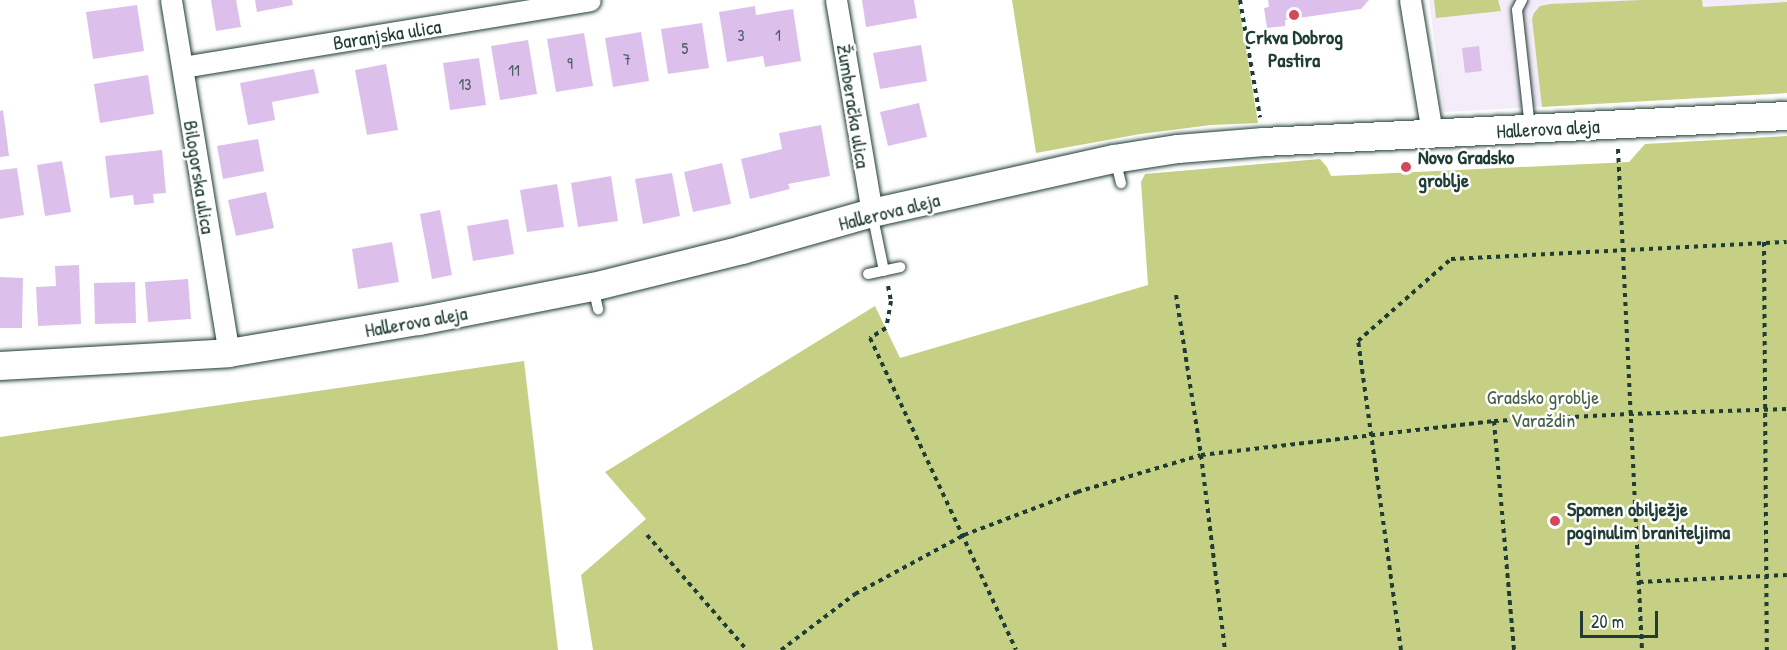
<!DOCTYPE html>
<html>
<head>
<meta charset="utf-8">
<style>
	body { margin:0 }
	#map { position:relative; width:1787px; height:650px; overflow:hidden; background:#fff; font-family:"Patrick Hand",sans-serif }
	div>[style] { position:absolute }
	.built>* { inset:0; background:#f5ecf9 }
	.green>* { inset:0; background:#c5d084 }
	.building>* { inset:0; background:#ddbfec }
	.path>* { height:4px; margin-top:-2px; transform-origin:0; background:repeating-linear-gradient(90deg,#1f3d34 0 4.5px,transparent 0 9px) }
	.roads { filter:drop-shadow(0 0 2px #1f3d34) drop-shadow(0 0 2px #1f3d34) }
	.service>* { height:10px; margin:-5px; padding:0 5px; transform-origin:5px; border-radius:5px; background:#fff }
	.minor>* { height:21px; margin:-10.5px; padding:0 10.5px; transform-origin:10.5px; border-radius:10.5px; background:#fff }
	.secondary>* { height:28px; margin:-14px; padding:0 14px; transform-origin:14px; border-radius:14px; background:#fff }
	.dots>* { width:16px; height:16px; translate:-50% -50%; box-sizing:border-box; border:3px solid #fff; border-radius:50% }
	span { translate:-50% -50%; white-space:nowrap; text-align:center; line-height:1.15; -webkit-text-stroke:5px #fff; paint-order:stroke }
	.number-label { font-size:16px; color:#4e5e62 }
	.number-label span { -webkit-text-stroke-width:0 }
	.street-label { font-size:20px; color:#1f3d34 }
	.poi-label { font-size:20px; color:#1f3d34; font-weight:700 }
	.left { translate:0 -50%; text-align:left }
	.park-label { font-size:20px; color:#486248 }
	.scale { position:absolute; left:1580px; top:611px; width:78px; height:27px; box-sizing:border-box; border:3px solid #1f3d34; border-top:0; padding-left:8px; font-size:18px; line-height:21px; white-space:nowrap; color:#1f3d34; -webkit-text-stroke:4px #fff; paint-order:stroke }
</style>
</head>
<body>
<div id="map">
	<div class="built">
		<div style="clip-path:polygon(1429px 0,1787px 0,1787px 93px,1444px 112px)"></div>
	</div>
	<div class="green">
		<div style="clip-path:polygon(1012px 0,1238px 0,1258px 123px,1211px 125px,1140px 134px,1036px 153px)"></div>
		<div style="clip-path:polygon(1434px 0,1498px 0,1501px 11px,1436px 18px)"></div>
		<div style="clip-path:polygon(1642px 0,1702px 0,1703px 7px,1787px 2px,1787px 93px,1542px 107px,1532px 19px,1534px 13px,1540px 6px,1550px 4px)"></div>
		<div style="clip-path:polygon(1787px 136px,1787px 650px,593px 650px,581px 575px,646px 519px,605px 472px,875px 306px,900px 358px,1148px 285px,1141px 182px,1145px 174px,1320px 159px,1327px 167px,1331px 176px,1629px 162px,1645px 144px)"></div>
		<div style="clip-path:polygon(524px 361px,558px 650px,0 650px,0 437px)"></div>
	</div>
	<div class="building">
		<div style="clip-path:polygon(211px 0,236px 0,241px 27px,216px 31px)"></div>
		<div style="clip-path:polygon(255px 0,292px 0,293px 5px,257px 12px)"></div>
		<div style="clip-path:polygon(862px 0,914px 0,917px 18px,866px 27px)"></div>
		<div style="clip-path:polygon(1268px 0,1369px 0,1361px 9px,1285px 20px,1285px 26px,1267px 28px,1264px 8px,1269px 7px)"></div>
		<div style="clip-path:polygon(137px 5px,144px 51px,93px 59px,86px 12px)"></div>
		<div style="clip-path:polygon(755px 6px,756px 15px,793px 9px,801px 61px,765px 67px,763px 56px,727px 62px,719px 12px)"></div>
		<div style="clip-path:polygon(702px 23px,709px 68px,668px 74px,661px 29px)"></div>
		<div style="clip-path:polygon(641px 32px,649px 81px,613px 87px,605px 38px)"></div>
		<div style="clip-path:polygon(584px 33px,593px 86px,556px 92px,547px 39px)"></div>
		<div style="clip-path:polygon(528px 40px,537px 94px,500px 100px,491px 46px)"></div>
		<div style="clip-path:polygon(921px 45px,927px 81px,880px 89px,873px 53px)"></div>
		<div style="clip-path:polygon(1479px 46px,1482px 71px,1465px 73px,1462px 48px)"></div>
		<div style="clip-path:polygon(479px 58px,486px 105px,450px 110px,443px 63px)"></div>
		<div style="clip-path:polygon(386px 64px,398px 130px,367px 135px,355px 70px)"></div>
		<div style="clip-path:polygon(314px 69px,319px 93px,272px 102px,275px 120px,248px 125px,240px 83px)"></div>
		<div style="clip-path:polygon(148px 75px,154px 114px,100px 123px,94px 84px)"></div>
		<div style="clip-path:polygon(919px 103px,927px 137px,888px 146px,880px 112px)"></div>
		<div style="clip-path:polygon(3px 110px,9px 156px,0 157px,0 111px)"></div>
		<div style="clip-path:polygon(821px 125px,830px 176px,788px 184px,790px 189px,750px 199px,741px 159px,782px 149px,779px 133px)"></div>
		<div style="clip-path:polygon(258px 139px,264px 171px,223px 179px,217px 146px)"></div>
		<div style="clip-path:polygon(162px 150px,166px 193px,153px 194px,154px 203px,134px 205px,133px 195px,110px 198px,105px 156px)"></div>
		<div style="clip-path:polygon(62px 161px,71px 212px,45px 216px,37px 165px)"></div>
		<div style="clip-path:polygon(722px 163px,731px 204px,693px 212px,684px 172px)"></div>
		<div style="clip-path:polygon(17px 168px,24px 215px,0 219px,0 170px)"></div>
		<div style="clip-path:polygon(672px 173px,680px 216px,643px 224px,635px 179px)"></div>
		<div style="clip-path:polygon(611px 176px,618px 221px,578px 227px,571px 183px)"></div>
		<div style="clip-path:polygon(557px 184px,564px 227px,527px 232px,520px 190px)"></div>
		<div style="clip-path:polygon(266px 192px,274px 228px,236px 236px,228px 200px)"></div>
		<div style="clip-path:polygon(440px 210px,452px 275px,432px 279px,420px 214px)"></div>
		<div style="clip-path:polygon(508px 219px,514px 254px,473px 261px,467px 226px)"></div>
		<div style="clip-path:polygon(392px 242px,399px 282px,358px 289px,352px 249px)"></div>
		<div style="clip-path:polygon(79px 265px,81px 324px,38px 326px,36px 287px,56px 286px,55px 266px)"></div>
		<div style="clip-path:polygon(0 277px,23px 278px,22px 328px,0 328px)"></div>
		<div style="clip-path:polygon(188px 279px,191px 319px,148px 322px,145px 282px)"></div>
		<div style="clip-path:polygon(135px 282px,136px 323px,95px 324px,94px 283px)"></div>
	</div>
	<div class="path">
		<div style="left:1240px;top:0;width:119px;rotate:80.3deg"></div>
		<div style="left:1618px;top:149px;width:502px;rotate:87.26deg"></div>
		<div style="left:1764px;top:242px;width:408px;rotate:89.6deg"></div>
		<div style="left:888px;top:286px;width:15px;rotate:79deg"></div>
		<div style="left:891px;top:301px;width:27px;rotate:100deg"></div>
		<div style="left:886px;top:328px;width:19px;rotate:148deg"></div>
		<div style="left:870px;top:338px;width:344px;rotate:64.9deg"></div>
		<div style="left:1176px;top:295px;width:162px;rotate:81.1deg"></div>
		<div style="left:1201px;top:455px;width:196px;rotate:83deg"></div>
		<div style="left:1494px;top:421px;width:230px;rotate:85deg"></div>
		<div style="left:647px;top:535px;width:152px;rotate:49deg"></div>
		<div style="left:1639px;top:582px;width:148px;rotate:-2.7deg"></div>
		<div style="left:781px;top:650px;width:93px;rotate:-37.1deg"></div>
		<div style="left:855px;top:594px;width:124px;rotate:-28.4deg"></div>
		<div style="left:964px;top:535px;width:121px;rotate:-20.8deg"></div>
		<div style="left:1077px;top:492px;width:129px;rotate:-16.6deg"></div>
		<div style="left:1201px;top:455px;width:295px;rotate:-6.6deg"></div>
		<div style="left:1494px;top:421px;width:135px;rotate:-3deg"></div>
		<div style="left:1629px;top:414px;width:158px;rotate:-1.8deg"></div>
		<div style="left:1401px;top:650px;width:312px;rotate:-97.9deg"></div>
		<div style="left:1358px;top:341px;width:124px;rotate:-41.4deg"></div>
		<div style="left:1451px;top:259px;width:336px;rotate:-2.9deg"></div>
	</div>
	<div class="roads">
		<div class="service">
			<div style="left:1522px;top:0;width:11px;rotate:117deg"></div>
			<div style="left:1517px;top:10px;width:119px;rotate:83.7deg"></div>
			<div style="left:1115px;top:159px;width:25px;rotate:76deg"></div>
			<div style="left:872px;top:213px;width:59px;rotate:78.3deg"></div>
			<div style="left:868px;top:274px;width:33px;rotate:-12deg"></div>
			<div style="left:593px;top:287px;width:23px;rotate:77deg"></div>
		</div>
		<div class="minor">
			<div style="left:171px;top:0;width:358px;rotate:80.7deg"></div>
			<div style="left:836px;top:0;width:216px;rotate:80.4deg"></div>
			<div style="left:1410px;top:0;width:135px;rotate:80.6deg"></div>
			<div style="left:183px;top:67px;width:412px;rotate:-9.3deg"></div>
		</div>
		<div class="secondary">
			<div style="left:0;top:366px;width:229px;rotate:-3.2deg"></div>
			<div style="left:229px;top:353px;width:193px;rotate:-9.6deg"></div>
			<div style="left:419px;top:321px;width:177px;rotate:-11.1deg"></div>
			<div style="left:593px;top:287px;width:154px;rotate:-13.9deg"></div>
			<div style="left:742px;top:250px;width:135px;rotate:-15.9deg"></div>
			<div style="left:872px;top:213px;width:248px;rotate:-12.6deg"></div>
			<div style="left:1114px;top:159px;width:65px;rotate:-8.9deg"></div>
			<div style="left:1178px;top:149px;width:86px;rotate:-4.7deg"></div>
			<div style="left:1264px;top:142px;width:524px;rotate:-2.85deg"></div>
		</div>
	</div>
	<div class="dots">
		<div style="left:1294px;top:15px;background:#d1495b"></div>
		<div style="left:1406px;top:167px;background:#d1495b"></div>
		<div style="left:1555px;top:521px;background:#d1495b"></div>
	</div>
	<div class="number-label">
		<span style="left:741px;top:35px">3</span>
		<span style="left:778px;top:35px">1</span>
		<span style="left:685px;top:48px">5</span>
		<span style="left:627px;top:59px">7</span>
		<span style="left:570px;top:63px">9</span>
		<span style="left:514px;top:70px">11</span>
		<span style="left:465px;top:84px">13</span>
	</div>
	<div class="street-label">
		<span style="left:387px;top:34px;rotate:-9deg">Baranjska ulica</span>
		<span style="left:854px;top:106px;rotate:81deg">Žumberačka ulica</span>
		<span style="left:1548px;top:128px;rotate:-3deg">Hallerova aleja</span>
		<span style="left:200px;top:177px;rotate:81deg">Bilogorska ulica</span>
		<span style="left:889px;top:211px;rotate:-14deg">Hallerova aleja</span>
		<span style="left:416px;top:321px;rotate:-10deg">Hallerova aleja</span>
	</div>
	<div class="poi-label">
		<span style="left:1294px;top:48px">Crkva Dobrog<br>Pastira</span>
		<span class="left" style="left:1418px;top:168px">Novo Gradsko<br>groblje</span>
		<span class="left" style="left:1567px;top:520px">Spomen obilježje<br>poginulim braniteljima</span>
	</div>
	<div class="park-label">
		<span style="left:1543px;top:408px">Gradsko groblje<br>Varaždin</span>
	</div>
	<div class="scale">20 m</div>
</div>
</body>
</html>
